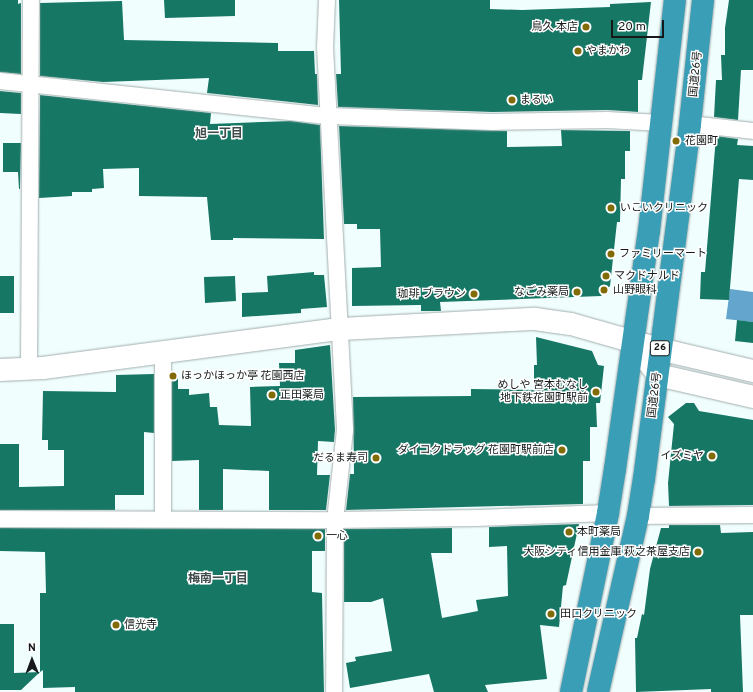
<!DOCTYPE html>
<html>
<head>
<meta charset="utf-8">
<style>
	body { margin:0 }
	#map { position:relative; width:753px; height:692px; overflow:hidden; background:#f1fefe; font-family:Overpass,"Noto Sans JP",sans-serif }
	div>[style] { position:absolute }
	.water>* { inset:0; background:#64a5cd }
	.building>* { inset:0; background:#167765 }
	.roads { filter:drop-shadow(0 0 1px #a3aeae) drop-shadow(0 0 1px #a3aeae) }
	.street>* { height:16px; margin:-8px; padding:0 8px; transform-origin:8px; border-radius:8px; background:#fff }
	.secondary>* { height:22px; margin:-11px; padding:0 11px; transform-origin:11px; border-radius:11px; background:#fff }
	.highway>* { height:22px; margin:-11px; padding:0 11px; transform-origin:11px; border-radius:11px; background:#3a9eb6 }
	.dots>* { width:11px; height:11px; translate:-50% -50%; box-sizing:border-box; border:2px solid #fff; border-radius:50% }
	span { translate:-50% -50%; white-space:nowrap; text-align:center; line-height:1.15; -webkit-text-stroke:3px #fff; paint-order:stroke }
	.shield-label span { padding:1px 3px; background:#fff; border:1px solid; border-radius:3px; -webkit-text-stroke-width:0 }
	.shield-label { font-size:10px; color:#151919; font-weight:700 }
	.poi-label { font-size:11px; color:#151919 }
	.right { translate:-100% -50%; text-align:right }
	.left { translate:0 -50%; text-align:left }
	.street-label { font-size:11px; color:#151919 }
	.neighbourhood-label { font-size:12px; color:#404a4a; font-weight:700 }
	.north { position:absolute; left:12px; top:640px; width:40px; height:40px; -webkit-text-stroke:3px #fff; paint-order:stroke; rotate:359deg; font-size:11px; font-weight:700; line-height:16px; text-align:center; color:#151919 }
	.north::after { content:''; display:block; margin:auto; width:14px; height:18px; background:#151919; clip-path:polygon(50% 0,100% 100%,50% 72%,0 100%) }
	.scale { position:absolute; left:611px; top:20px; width:53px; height:18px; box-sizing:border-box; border:2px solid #151919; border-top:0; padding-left:5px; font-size:12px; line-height:14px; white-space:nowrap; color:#151919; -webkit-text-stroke:3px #fff; paint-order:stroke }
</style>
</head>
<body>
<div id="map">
	<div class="water">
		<div style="clip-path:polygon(730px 289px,753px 292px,753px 322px,726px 319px)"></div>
	</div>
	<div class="building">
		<div style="clip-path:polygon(0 0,18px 0,18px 4px,21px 3px,21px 74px,0 72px)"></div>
		<div style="clip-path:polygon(164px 0,235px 0,235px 16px,165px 18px)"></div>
		<div style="clip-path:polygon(339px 0,490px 0,490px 9px,522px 10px,610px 7px,610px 4px,651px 2px,642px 80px,638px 80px,638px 112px,607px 110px,492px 112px,338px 107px,336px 74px,341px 74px)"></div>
		<div style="clip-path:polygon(729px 0,753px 0,753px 70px,741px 70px,738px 120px,714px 117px,716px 80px,722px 80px,721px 55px,725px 55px,725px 28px)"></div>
		<div style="clip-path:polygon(122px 1px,124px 40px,278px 43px,278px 51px,314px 51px,315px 74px,317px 74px,318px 105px,207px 93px,209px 78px,103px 82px,40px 76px,40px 3px)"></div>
		<div style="clip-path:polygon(0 91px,21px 93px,21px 114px,0 113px)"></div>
		<div style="clip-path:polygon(40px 95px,211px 113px,210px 124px,291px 121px,320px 125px,324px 239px,233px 238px,233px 240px,211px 240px,207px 197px,139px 196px,139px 168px,103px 169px,104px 188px,92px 189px,92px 192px,72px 192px,72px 196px,39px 198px)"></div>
		<div style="clip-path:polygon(339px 126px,507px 131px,507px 147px,562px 146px,561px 130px,630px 131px,630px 151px,625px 151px,625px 179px,621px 179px,620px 222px,617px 222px,610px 286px,601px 296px,440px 302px,441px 311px,421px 311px,421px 305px,352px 306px,352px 268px,381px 267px,380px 229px,357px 229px,357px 224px,344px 224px)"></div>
		<div style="clip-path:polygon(716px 136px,738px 139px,737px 145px,753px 146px,753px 180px,739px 179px,729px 300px,700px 299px,701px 272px,705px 272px)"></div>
		<div style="clip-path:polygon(3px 143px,21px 143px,20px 189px,19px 189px,18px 172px,3px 172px)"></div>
		<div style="clip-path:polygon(314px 272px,314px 275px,324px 275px,327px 307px,301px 309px,301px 313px,242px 317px,242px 293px,268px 292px,267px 276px)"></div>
		<div style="clip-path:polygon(0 276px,14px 276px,14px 313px,0 313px)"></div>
		<div style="clip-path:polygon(235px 276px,236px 301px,205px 303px,204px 277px)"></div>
		<div style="clip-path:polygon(737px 320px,753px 322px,753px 343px,735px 341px)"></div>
		<div style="clip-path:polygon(536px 337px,592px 351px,598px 365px,604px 366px,600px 403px,596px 403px,597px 427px,590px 427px,590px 461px,583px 461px,583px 504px,346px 510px,350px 474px,354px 474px,353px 397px,471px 396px,471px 389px,534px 390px,534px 365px,537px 365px)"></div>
		<div style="clip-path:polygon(330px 345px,335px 430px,334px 442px,318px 441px,317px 475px,330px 475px,326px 510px,269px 510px,269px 471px,223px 469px,223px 510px,199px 510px,199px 460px,172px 461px,172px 374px,178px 374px,178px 389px,189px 389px,189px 395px,209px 393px,210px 407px,217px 407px,219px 425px,251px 426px,250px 387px,280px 386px,279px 363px,295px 363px,295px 350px)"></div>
		<div style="clip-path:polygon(154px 374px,154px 433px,144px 432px,144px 495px,115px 495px,115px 510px,0 510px,0 444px,19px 444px,19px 487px,64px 486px,64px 450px,48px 450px,48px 440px,42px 440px,43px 391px,116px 392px,116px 375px)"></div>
		<div style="clip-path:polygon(686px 403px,694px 403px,699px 411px,753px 420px,753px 505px,669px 506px,668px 483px,674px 424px,668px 417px)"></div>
		<div style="clip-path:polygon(579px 524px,566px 585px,563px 586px,559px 627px,540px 625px,547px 679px,485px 685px,488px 692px,434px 692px,429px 674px,350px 688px,346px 663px,356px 661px,355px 657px,392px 651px,383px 598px,371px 602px,344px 602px,344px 529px,452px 528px,452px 553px,431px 553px,442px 618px,478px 611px,476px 600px,508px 596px,507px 546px,489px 547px,489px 527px)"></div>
		<div style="clip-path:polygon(669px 525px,720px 525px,721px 533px,753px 532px,753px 615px,740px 615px,743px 692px,711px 692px,711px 689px,636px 692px,635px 638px,637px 638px,642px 614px,644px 615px,650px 569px,661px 528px,669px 528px)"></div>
		<div style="clip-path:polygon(0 528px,325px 529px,325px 551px,312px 551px,312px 592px,322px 593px,324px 692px,75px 692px,75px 687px,43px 688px,43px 670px,40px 672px,40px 593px,46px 593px,45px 552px,0 551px)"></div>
		<div style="clip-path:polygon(0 624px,14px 624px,14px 673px,40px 672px,21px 690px,0 690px)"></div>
	</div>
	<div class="roads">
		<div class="street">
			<div style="left:327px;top:0;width:47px;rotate:92.4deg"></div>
			<div style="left:325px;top:47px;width:384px;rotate:87deg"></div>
			<div style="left:345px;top:430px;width:91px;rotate:96.3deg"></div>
			<div style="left:335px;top:520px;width:172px;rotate:90.3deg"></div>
			<div style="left:0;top:81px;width:331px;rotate:6.1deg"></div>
			<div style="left:329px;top:116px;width:163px;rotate:2.1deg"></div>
			<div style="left:492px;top:122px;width:115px;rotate:-1deg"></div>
			<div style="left:607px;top:120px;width:54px;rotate:3.2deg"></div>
			<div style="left:690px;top:124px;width:63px;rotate:6.3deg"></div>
			<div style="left:163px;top:353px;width:166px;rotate:90deg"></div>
			<div style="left:29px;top:370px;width:370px;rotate:-89.7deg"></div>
			<div style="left:638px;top:516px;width:115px;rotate:-0.5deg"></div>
			<div style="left:0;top:519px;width:335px;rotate:0.2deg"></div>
			<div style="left:335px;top:520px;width:142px;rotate:-0.8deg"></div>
			<div style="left:477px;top:518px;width:131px;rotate:-2.2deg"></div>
		</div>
		<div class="secondary">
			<div style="left:646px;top:359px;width:20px;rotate:53deg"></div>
			<div style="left:658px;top:375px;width:98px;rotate:13deg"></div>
			<div style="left:0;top:370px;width:43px;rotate:-2.7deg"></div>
			<div style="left:43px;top:368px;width:301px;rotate:-7.5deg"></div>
			<div style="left:341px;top:329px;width:194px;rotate:-3deg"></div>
			<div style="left:535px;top:319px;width:36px;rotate:8deg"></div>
			<div style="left:571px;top:324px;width:91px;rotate:15.9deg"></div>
			<div style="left:659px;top:349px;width:97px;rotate:13.2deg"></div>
		</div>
		<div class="highway">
			<div style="left:571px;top:692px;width:183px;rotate:-78.3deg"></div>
			<div style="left:608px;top:513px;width:45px;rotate:-81deg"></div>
			<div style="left:615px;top:469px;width:240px;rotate:-81.9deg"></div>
			<div style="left:649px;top:231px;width:232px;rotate:-83.6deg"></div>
			<div style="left:598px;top:692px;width:180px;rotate:-77.2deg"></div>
			<div style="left:638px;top:516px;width:37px;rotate:-81deg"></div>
			<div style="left:644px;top:479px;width:358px;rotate:-82.6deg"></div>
			<div style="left:690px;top:124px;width:125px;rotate:-84deg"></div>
		</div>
	</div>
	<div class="dots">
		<div style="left:586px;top:27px;background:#806b05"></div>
		<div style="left:578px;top:51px;background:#806b05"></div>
		<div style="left:512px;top:100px;background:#806b05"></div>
		<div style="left:676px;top:141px;background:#806b05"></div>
		<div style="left:611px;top:208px;background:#806b05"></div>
		<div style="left:611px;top:254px;background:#806b05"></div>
		<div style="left:606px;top:276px;background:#806b05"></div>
		<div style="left:604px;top:290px;background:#806b05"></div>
		<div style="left:577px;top:292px;background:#806b05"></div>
		<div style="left:474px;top:294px;background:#806b05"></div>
		<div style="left:173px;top:376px;background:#806b05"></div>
		<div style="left:596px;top:392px;background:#806b05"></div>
		<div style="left:272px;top:395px;background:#806b05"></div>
		<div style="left:562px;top:450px;background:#806b05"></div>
		<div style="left:712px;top:456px;background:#806b05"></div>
		<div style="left:376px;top:458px;background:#806b05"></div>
		<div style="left:569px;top:532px;background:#806b05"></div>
		<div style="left:318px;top:536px;background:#806b05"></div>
		<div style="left:698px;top:552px;background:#806b05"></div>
		<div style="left:551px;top:614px;background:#806b05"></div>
		<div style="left:116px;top:625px;background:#806b05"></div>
	</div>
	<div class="shield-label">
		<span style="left:660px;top:348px">26</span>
	</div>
	<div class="poi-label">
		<span class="right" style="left:578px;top:27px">鳥久 本店</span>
		<span class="left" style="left:586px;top:51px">やまかわ</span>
		<span class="left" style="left:520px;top:100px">まるい</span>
		<span class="left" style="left:685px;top:141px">花園町</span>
		<span class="left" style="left:620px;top:208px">いこいクリニック</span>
		<span class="left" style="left:619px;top:254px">ファミリーマート</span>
		<span class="left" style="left:614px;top:276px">マクドナルド</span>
		<span class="left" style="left:613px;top:290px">山野眼科</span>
		<span class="right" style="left:569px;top:292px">なごみ薬局</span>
		<span class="right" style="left:466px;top:294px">珈琲 ブラウン</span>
		<span class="left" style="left:181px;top:376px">ほっかほっか亭 花園西店</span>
		<span class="right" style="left:588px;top:392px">めしや 宮本むなし<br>地下鉄花園町駅前</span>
		<span class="left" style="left:280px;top:395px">正田薬局</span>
		<span class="right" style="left:554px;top:450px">ダイコクドラッグ 花園町駅前店</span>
		<span class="right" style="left:704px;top:456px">イズミヤ</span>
		<span class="right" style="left:368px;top:458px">だるま寿司</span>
		<span class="left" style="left:577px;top:532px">本町薬局</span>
		<span class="left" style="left:326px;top:536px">一心</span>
		<span class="right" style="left:690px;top:552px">大阪シティ信用金庫 萩之茶屋支店</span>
		<span class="left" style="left:560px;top:614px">田口クリニック</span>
		<span class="left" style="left:124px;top:625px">信光寺</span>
	</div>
	<div class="street-label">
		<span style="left:696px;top:74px;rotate:-84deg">国道26号</span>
		<span style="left:655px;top:395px;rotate:-83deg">国道26号</span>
	</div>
	<div class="neighbourhood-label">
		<span style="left:219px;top:135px">旭一丁目</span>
		<span style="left:218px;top:580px">梅南一丁目</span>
	</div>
	<div class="north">N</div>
	<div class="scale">20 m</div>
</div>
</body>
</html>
